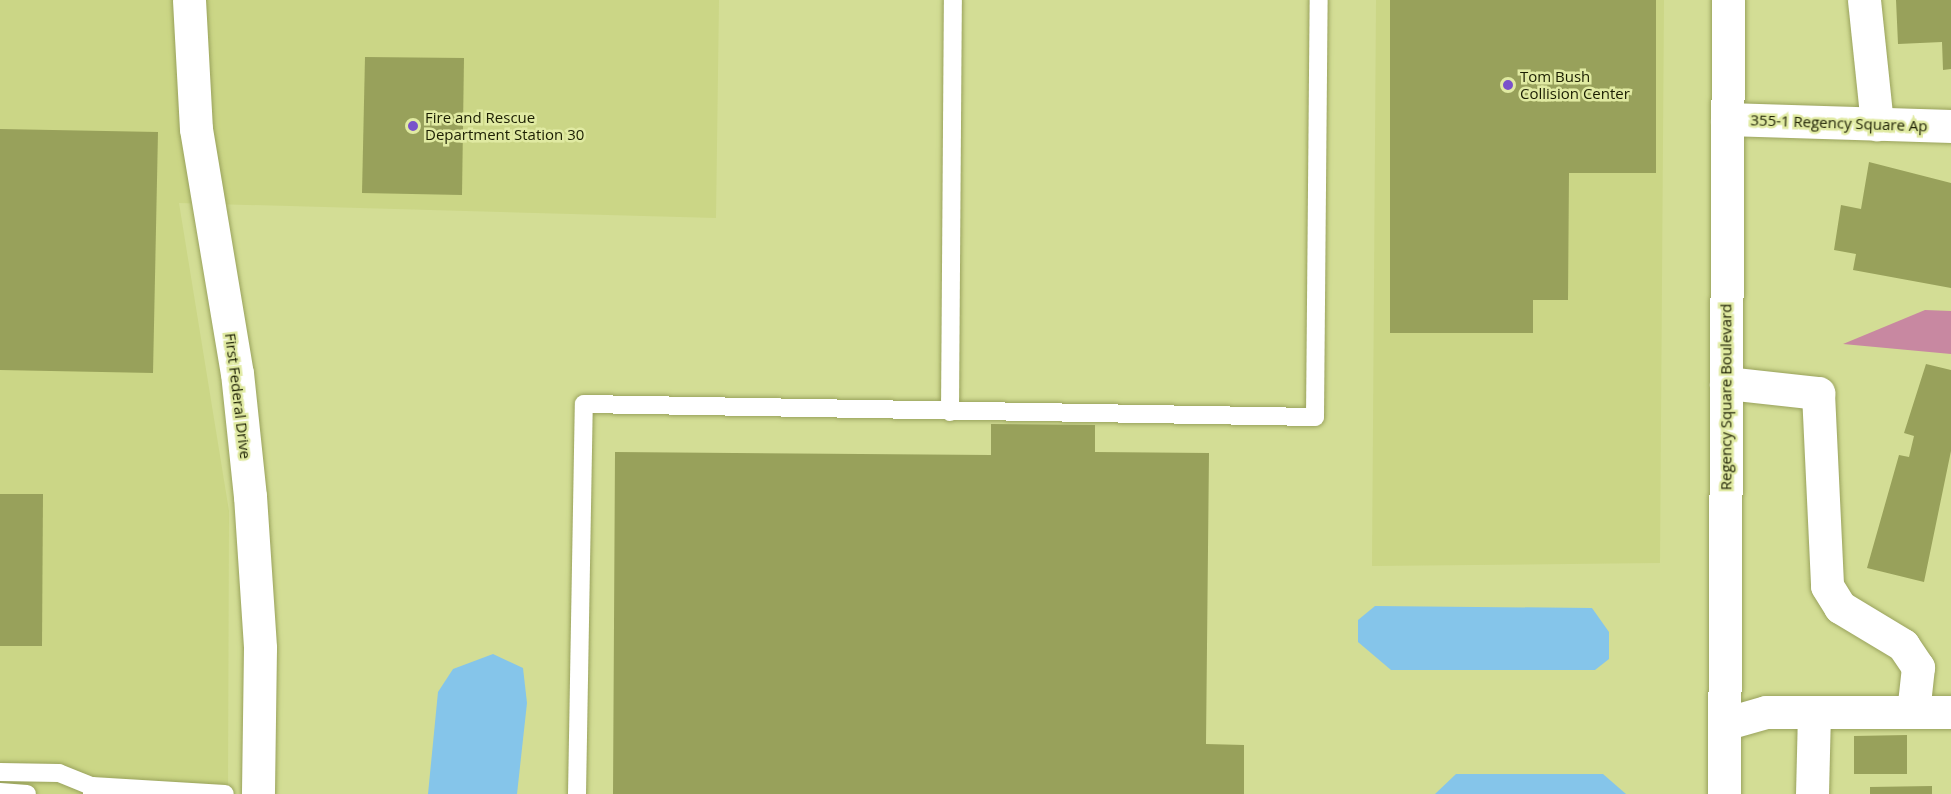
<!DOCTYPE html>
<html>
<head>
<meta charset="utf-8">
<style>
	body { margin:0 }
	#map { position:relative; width:1951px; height:794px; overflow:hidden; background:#d3dd95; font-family:"Open Sans",sans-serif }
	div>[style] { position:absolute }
	.built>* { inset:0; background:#cbd686 }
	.forest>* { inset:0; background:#c888a1 }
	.water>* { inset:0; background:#85c5ea }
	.building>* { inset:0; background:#98a15b }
	.roads { filter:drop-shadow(0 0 2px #99a25c) drop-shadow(0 0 2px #99a25c) }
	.lane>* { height:18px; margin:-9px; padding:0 9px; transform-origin:9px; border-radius:9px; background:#fff }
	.street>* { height:33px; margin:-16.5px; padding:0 16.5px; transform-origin:16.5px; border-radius:16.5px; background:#fff }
	.dots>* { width:16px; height:16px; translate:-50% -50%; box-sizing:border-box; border:3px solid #e0eaa2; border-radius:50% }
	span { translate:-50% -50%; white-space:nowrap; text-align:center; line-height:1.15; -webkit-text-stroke:5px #e0eaa2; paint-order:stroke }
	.poi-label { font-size:15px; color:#1b1e02 }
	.left { translate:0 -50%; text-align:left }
	.street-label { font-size:15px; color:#1b1e02 }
</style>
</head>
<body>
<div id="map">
	<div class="built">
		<div style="clip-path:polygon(0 0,719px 0,716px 218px,179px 203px,229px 511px,228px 794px,0 794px)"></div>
		<div style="clip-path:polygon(1376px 0,1664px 0,1660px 563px,1372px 566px)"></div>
	</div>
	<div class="forest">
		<div style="clip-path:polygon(1925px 310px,1951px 311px,1951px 354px,1843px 344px)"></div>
	</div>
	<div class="water">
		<div style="clip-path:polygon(1375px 606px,1592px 608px,1609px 632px,1609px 659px,1595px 670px,1391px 670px,1358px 642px,1358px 620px)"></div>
		<div style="clip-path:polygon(493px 654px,523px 668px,527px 703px,517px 794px,428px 794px,438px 692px,453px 669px)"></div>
		<div style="clip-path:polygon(1456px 774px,1603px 774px,1626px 794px,1435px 794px)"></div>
	</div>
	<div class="building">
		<div style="clip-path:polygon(1390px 0,1656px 0,1656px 173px,1569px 173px,1568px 300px,1533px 300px,1533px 333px,1390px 333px)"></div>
		<div style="clip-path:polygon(1896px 0,1951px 0,1951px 69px,1943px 70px,1942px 42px,1898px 44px)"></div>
		<div style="clip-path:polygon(365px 57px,464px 58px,462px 195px,362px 193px)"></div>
		<div style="clip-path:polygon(0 129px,158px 132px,153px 373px,0 370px)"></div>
		<div style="clip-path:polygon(1869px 162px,1951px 183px,1951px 288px,1853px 270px,1856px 254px,1834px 250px,1841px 205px,1861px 209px)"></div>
		<div style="clip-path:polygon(1926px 364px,1951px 370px,1951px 451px,1924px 582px,1867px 568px,1899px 455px,1909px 457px,1914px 436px,1904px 433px)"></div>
		<div style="clip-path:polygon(991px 424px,1095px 425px,1095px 452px,1209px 453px,1206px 744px,1244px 745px,1244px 794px,613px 794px,615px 452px,991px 455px)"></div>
		<div style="clip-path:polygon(0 494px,43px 494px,42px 646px,0 646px)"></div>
		<div style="clip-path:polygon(1907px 735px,1907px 774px,1854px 774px,1854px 736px)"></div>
		<div style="clip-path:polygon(1932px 786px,1932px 794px,1870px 794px,1870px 787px)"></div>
	</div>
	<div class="roads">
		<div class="lane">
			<div style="left:950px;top:412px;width:412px;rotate:-89.6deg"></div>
			<div style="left:0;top:772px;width:59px;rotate:1deg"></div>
			<div style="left:59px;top:773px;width:35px;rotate:22deg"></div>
			<div style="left:92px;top:786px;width:8px;rotate:90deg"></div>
			<div style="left:92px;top:786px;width:133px;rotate:3.4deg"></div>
			<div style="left:0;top:792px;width:27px;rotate:4deg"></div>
			<div style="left:577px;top:794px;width:390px;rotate:-89deg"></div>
			<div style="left:584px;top:404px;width:731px;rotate:1.02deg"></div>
			<div style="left:1315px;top:417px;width:417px;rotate:-89.5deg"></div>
		</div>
		<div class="street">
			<div style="left:189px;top:0;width:129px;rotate:86.9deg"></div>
			<div style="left:196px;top:129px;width:247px;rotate:80.5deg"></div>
			<div style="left:237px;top:373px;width:124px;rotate:84deg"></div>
			<div style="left:250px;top:496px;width:152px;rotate:86.2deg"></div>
			<div style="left:260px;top:648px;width:146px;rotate:90.8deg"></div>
			<div style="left:1864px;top:0;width:125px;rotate:84deg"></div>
			<div style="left:1727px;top:119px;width:224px;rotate:1.8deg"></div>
			<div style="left:1726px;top:383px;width:93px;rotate:6.2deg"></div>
			<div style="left:1818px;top:393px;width:193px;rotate:87.3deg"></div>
			<div style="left:1827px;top:586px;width:25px;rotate:58deg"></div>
			<div style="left:1840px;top:607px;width:74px;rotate:31.1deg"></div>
			<div style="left:1903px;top:645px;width:27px;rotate:56deg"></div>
			<div style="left:1918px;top:667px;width:45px;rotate:96.3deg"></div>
			<div style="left:1724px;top:724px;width:44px;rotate:-15.9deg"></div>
			<div style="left:1766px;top:712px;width:185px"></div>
			<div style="left:1724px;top:794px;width:794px;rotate:-89.71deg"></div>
			<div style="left:1812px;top:794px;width:82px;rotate:-88.6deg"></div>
		</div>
	</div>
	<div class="dots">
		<div style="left:1508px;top:85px;background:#7a52cb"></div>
		<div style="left:413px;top:126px;background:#7a52cb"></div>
	</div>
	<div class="poi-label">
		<span class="left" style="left:1520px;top:85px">Tom Bush<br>Collision Center</span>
		<span class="left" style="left:425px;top:126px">Fire and Rescue<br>Department Station 30</span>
	</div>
	<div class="street-label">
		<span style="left:1839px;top:123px;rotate:2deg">355-1 Regency Square Ap</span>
		<span style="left:238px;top:396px;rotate:83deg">First Federal Drive</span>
		<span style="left:1726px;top:397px;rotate:-90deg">Regency Square Boulevard</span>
	</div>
</div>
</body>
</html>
